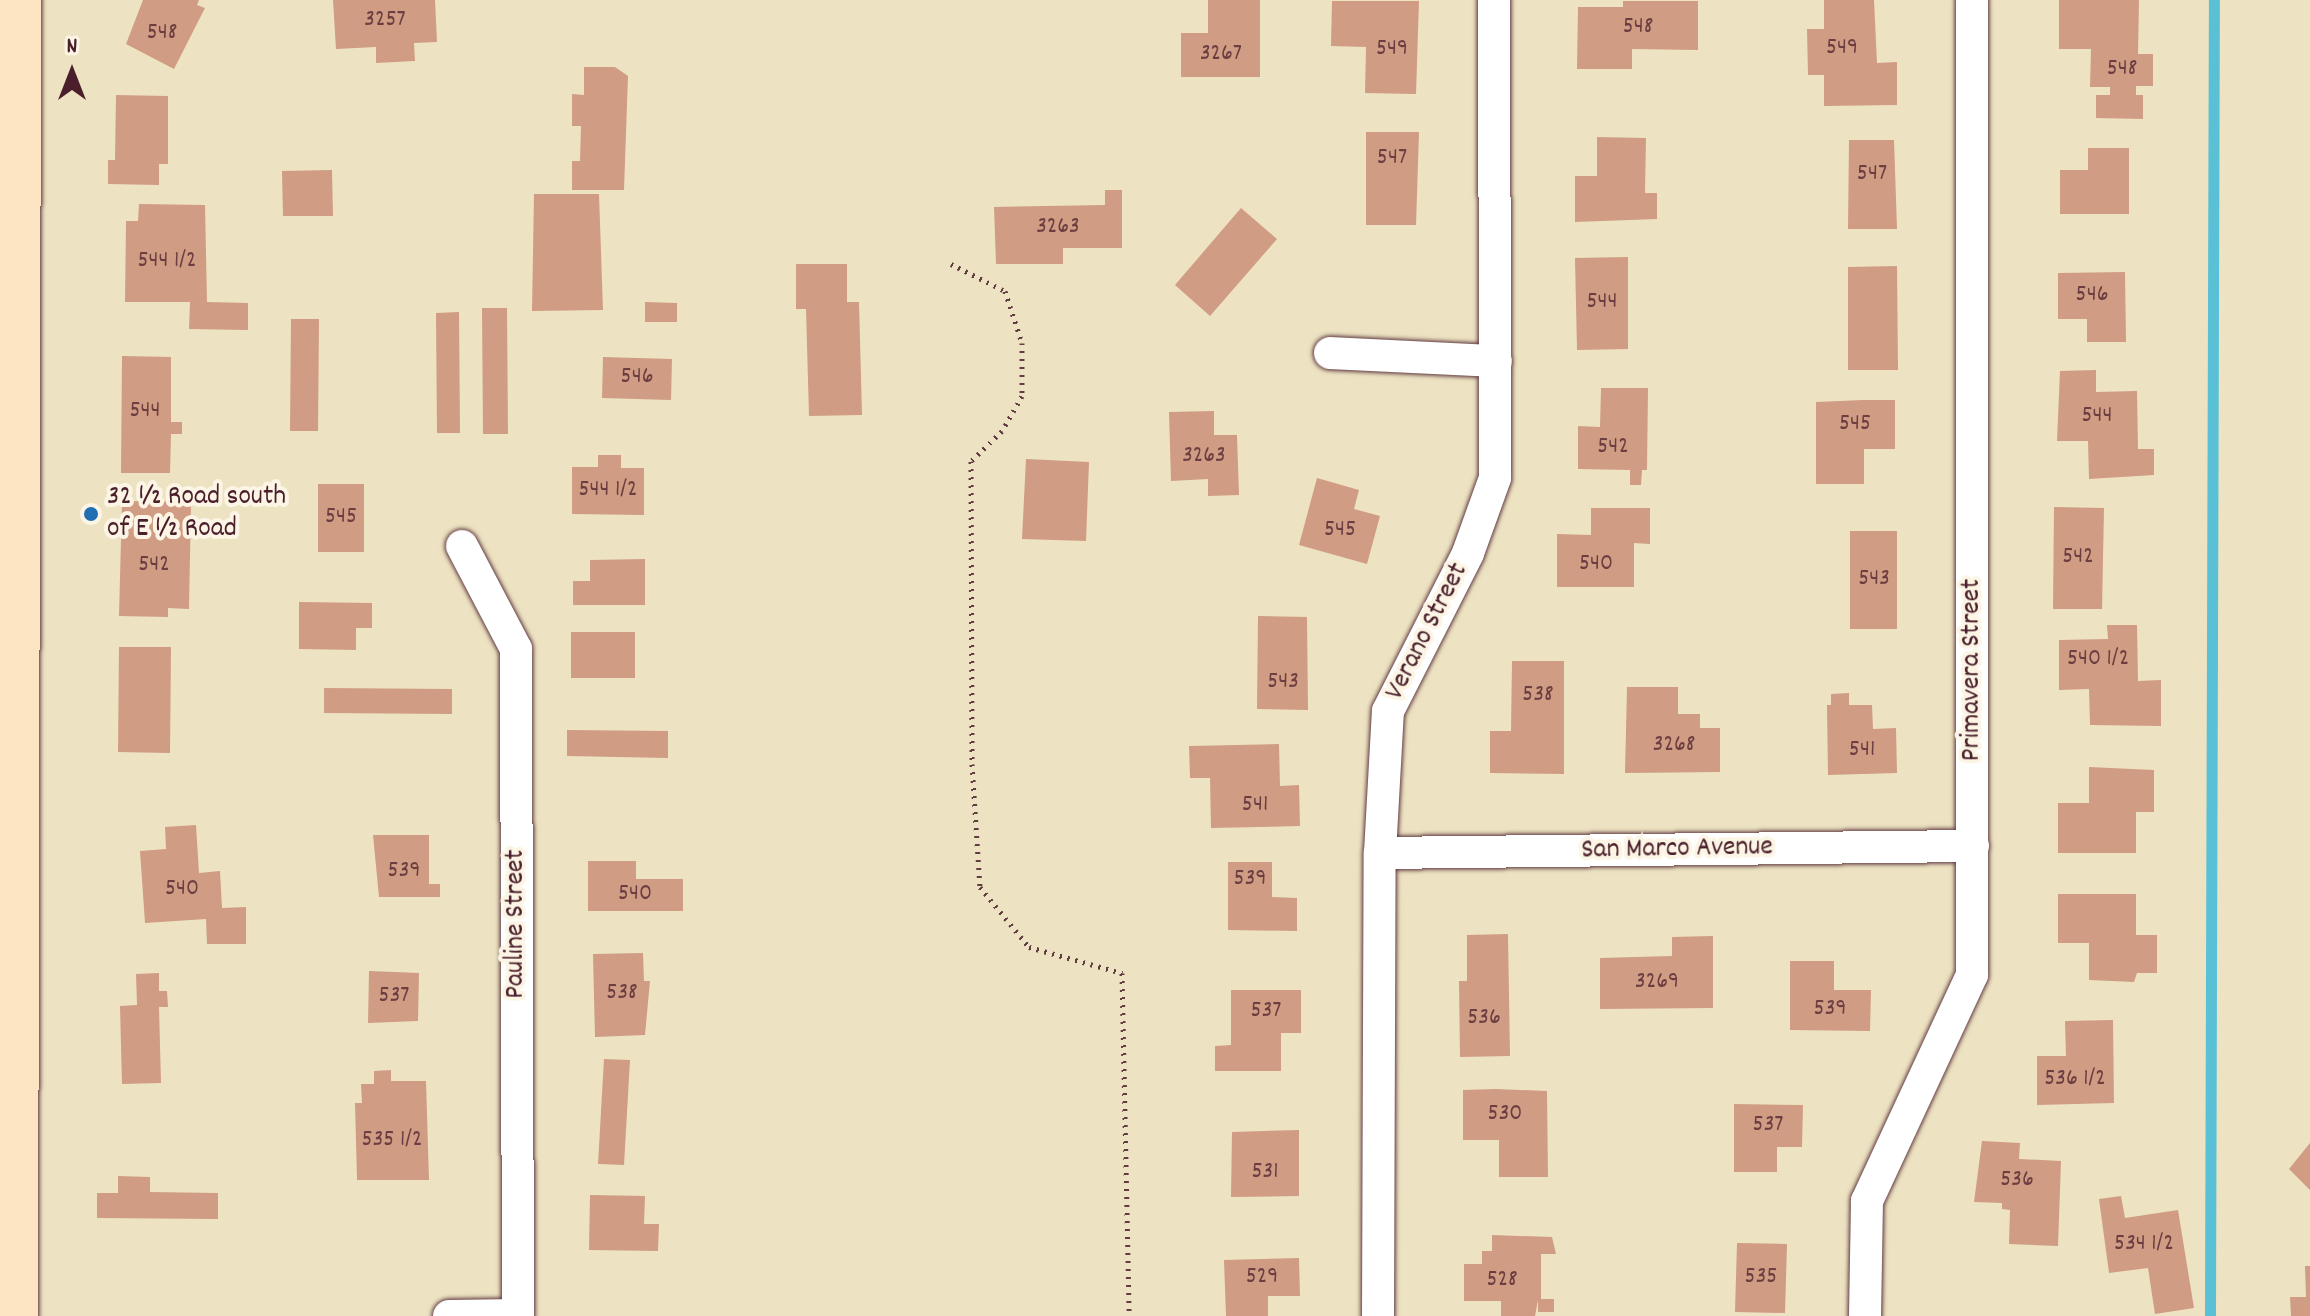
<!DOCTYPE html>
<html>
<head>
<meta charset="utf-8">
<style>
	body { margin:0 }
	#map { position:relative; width:2310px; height:1316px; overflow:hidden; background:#ede3c2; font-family:Dekko,sans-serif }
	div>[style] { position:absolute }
	.stream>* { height:11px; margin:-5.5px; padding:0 5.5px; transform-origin:5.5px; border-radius:5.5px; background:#59c0d6 }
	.building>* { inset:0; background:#d09c83 }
	.path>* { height:5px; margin-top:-2.5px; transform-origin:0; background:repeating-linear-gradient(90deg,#623c42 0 2px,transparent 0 8px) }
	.roads { filter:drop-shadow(0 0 2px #623c42) drop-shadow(0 0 2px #623c42) }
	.street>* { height:32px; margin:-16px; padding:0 16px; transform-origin:16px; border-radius:16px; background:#fff }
	.secondary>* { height:44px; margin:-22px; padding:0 22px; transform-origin:22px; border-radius:22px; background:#fde5c4 }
	.dots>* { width:22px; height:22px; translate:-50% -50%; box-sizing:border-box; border:4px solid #fcf5e5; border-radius:50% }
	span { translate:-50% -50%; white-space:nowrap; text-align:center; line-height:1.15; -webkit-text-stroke:8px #fcf5e5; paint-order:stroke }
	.number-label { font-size:24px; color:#6c3e41 }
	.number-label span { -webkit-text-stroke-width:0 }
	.poi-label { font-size:28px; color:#4a1f2b }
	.left { translate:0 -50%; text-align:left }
	.street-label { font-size:28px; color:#4a1f2b }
	.north { position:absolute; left:32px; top:32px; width:80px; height:80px; -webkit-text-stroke:6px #fcf5e5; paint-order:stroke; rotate:0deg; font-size:22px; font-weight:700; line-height:32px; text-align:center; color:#4a1f2b }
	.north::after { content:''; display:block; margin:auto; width:28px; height:36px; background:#4a1f2b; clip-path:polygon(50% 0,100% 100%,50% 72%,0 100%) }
</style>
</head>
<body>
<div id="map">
	<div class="stream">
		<div style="left:2210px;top:1316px;width:1316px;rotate:-89.83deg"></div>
	</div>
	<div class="building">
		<div style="clip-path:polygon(143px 0,199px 0,197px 5px,205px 8px,174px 69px,126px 44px)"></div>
		<div style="clip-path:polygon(333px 0,435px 0,437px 42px,414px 43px,415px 61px,376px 63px,376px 47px,336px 49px)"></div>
		<div style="clip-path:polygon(1208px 0,1260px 0,1260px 77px,1181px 77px,1181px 33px,1208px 33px)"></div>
		<div style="clip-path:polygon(1824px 0,1874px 0,1877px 63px,1897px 62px,1897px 105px,1824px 106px,1824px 75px,1808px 75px,1807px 29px,1824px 29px)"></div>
		<div style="clip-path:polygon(2059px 0,2139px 0,2138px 54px,2153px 54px,2153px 86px,2136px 86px,2136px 95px,2143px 95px,2143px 119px,2096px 118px,2096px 95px,2110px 95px,2110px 87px,2090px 87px,2091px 49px,2059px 49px)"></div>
		<div style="clip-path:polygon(1332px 1px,1419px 1px,1416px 94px,1365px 93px,1366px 47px,1331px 46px)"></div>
		<div style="clip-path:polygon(1623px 1px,1698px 1px,1698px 50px,1632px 49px,1632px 69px,1577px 69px,1578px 7px,1623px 7px)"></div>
		<div style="clip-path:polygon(584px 67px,615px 67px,628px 76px,624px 190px,572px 190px,572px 161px,580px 161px,581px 126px,572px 126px,572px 94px,584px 95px)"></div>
		<div style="clip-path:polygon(116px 95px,168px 96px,168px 164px,159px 164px,159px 185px,108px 184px,108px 160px,115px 160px)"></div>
		<div style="clip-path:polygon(1366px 132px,1419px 132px,1416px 225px,1366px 225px)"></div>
		<div style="clip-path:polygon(1597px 137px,1646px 138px,1645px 193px,1657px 193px,1657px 219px,1575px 222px,1575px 176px,1597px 176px)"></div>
		<div style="clip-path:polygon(1849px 140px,1894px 140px,1897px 229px,1848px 229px)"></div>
		<div style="clip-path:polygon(2088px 148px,2129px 148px,2129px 214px,2060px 214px,2060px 170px,2088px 170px)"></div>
		<div style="clip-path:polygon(332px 170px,333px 216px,283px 216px,282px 171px)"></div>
		<div style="clip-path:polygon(1105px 190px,1122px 190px,1122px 248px,1063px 248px,1063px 264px,996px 264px,994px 207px,1105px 205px)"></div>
		<div style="clip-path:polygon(534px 194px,599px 194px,603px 310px,532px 311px)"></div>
		<div style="clip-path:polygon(139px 204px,205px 205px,207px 302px,248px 303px,248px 330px,189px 329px,190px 302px,125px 302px,126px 221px,138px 221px)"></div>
		<div style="clip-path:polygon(1241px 208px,1277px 239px,1210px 316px,1175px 285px)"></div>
		<div style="clip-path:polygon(1628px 257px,1628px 349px,1577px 350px,1575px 258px)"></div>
		<div style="clip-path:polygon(796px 264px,847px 264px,847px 302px,859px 302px,862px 415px,809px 416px,806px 309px,796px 309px)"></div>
		<div style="clip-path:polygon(1897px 266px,1898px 370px,1848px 370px,1848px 267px)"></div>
		<div style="clip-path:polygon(2125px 272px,2126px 342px,2087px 342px,2087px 319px,2058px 319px,2058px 273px)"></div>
		<div style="clip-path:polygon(645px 302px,677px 303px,677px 322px,645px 322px)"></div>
		<div style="clip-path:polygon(482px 308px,507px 308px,508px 434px,483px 434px)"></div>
		<div style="clip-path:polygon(459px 312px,460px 433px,437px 433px,436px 313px)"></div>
		<div style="clip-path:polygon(291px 319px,319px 319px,318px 431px,290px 431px)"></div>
		<div style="clip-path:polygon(122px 356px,171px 357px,171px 422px,182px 422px,182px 434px,171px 434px,170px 473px,121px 473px)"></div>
		<div style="clip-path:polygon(603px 357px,672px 359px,671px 400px,602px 398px)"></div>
		<div style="clip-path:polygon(2096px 370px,2096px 392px,2137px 391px,2138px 449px,2154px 449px,2154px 475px,2089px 479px,2088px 441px,2057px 441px,2060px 371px)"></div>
		<div style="clip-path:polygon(1601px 388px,1648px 388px,1647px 470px,1642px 470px,1641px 485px,1630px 485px,1630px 470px,1578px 469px,1578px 426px,1600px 427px)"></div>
		<div style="clip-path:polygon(1863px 400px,1895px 400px,1895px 449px,1864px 449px,1864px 484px,1816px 484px,1816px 402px)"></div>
		<div style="clip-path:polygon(1214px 411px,1214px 435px,1237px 435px,1239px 495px,1208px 496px,1208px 479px,1171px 481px,1169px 412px)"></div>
		<div style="clip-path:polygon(598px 455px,621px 455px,621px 468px,644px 468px,644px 515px,572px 514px,572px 467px,598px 467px)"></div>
		<div style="clip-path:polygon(1026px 459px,1089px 462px,1086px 541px,1022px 539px)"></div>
		<div style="clip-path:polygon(1317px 478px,1359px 490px,1354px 509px,1380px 516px,1367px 564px,1299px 545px)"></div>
		<div style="clip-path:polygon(318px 484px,364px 484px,364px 552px,318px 552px)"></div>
		<div style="clip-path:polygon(122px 501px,191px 502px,189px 609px,168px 608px,168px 617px,119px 616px)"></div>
		<div style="clip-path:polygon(2054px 507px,2104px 508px,2102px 609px,2053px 609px)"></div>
		<div style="clip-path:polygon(1591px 508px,1650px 508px,1650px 544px,1634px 543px,1634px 587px,1557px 587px,1557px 534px,1591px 535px)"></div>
		<div style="clip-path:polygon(1850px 531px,1897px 531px,1897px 629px,1850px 629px)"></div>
		<div style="clip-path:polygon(645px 559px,645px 605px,573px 605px,573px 581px,590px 581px,590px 560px)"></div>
		<div style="clip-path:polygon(299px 602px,372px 603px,372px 628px,356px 628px,356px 650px,299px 649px)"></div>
		<div style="clip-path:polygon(1258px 616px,1307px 617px,1308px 710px,1257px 709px)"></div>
		<div style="clip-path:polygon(2107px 625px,2137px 625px,2138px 681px,2161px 680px,2161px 726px,2090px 725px,2089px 689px,2059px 690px,2059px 640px,2108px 639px)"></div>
		<div style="clip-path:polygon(571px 632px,635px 632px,635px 678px,571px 678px)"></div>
		<div style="clip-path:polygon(119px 647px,171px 647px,170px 753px,118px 752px)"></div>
		<div style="clip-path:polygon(1512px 661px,1564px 661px,1564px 774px,1490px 773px,1490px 731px,1511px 731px)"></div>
		<div style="clip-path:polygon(1627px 687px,1678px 687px,1678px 714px,1700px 714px,1700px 728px,1720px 728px,1720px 772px,1625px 773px)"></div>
		<div style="clip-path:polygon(324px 688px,452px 689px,452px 714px,324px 713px)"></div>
		<div style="clip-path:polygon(1849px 693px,1849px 705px,1872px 705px,1873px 729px,1896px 728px,1897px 773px,1828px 775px,1827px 705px,1831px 705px,1831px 694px)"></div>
		<div style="clip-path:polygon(567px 730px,668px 731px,668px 758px,567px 756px)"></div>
		<div style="clip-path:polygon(1279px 744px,1280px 786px,1299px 785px,1300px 826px,1211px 828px,1210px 778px,1190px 778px,1189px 746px)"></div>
		<div style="clip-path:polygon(2089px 767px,2154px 770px,2154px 812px,2136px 812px,2136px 853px,2058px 853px,2058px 803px,2089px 803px)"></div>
		<div style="clip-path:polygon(196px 825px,199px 873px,220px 871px,222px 908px,246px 907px,246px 944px,207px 944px,206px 919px,145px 923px,140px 851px,166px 849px,165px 827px)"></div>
		<div style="clip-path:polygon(373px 835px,429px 835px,429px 884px,440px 884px,440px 897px,379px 897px)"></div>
		<div style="clip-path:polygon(588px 861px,636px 861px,636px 879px,683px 879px,683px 911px,588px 911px)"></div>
		<div style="clip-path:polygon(1228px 862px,1272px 862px,1272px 897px,1297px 898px,1297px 931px,1228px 930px)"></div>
		<div style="clip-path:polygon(2058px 894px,2136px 894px,2136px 935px,2157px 935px,2157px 973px,2137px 973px,2134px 982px,2089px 980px,2089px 943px,2058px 943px)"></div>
		<div style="clip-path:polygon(1508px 934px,1510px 1056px,1460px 1057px,1459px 981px,1467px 981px,1467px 935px)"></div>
		<div style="clip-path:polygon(1713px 936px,1713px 1008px,1600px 1009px,1600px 958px,1672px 956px,1672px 937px)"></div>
		<div style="clip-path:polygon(643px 953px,644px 981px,650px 981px,645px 1035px,595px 1037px,593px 954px)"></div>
		<div style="clip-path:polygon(1790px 961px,1834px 961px,1834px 990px,1871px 990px,1870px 1031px,1790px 1030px)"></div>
		<div style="clip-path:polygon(369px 971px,419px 973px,418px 1021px,368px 1023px)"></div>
		<div style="clip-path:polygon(159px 973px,159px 991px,167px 991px,168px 1007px,159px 1007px,161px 1083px,122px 1084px,120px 1006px,137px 1005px,136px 974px)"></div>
		<div style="clip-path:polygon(1231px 990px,1301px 990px,1301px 1033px,1281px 1033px,1281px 1071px,1215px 1071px,1215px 1046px,1231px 1045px)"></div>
		<div style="clip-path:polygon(2113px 1020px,2114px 1103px,2037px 1105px,2037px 1056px,2066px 1056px,2065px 1021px)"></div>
		<div style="clip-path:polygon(604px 1059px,630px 1060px,624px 1165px,598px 1164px)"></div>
		<div style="clip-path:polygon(391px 1070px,391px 1081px,426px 1081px,429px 1180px,357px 1180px,355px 1103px,362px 1103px,361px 1084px,374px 1084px,374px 1071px)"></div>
		<div style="clip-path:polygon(1496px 1089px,1547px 1091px,1548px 1177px,1499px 1177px,1499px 1140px,1463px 1140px,1463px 1090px)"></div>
		<div style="clip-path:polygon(1734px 1104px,1803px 1105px,1802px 1147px,1777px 1147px,1777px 1172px,1734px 1172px)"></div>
		<div style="clip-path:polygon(1299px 1130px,1299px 1196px,1231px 1197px,1232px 1132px)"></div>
		<div style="clip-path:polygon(1982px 1141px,2020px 1143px,2019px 1159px,2061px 1161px,2058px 1246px,2009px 1244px,2010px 1210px,2002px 1209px,2002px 1203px,1974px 1202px)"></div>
		<div style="clip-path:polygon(2310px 1143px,2310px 1190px,2289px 1169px)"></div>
		<div style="clip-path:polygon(118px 1176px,150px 1177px,150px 1192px,218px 1193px,218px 1219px,97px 1218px,97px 1193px,118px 1193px)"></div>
		<div style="clip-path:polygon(590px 1195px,645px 1196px,644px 1224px,659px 1224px,658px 1251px,589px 1250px)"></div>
		<div style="clip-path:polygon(2121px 1196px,2125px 1218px,2178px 1210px,2194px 1308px,2155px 1314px,2148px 1268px,2109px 1273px,2099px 1199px)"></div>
		<div style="clip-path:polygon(1492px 1235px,1552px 1237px,1556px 1254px,1541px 1254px,1541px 1299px,1554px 1299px,1554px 1312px,1538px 1312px,1538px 1300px,1535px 1316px,1501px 1316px,1501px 1301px,1464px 1301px,1464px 1264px,1482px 1264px,1482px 1251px,1492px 1251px)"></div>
		<div style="clip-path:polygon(1737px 1243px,1787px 1244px,1785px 1313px,1735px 1312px)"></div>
		<div style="clip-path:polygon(1299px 1258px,1300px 1296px,1268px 1296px,1268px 1316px,1226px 1316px,1224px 1260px)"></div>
		<div style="clip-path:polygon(2305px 1266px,2310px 1266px,2310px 1316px,2291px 1316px,2290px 1297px,2306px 1297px)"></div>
	</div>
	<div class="path">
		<div style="left:951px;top:264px;width:60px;rotate:26.6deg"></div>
		<div style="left:1005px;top:291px;width:55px;rotate:71.9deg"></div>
		<div style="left:1022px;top:343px;width:53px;rotate:90deg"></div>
		<div style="left:1022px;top:396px;width:40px;rotate:119.7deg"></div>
		<div style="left:1002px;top:431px;width:43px;rotate:135.9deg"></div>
		<div style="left:971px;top:461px;width:303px;rotate:89.8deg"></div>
		<div style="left:972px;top:764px;width:123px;rotate:86.3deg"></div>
		<div style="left:980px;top:887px;width:77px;rotate:50.8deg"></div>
		<div style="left:1029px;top:947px;width:97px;rotate:15.6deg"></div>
		<div style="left:1122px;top:973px;width:343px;rotate:88.8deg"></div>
	</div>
	<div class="roads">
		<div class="street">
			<div style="left:1330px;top:353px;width:166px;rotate:2.8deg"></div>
			<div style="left:462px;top:546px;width:116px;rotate:62.3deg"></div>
			<div style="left:516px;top:649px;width:667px;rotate:89.83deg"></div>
			<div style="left:1380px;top:853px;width:593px;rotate:-0.68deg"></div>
			<div style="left:449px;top:1316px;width:69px;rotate:-0.8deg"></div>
			<div style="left:1378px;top:1316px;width:463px;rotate:-89.8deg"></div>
			<div style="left:1380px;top:853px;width:142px;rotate:-86.8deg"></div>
			<div style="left:1388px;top:711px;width:177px;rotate:-63.1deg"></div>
			<div style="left:1468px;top:553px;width:80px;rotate:-70.2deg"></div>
			<div style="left:1495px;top:478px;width:478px;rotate:-90.1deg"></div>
			<div style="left:1865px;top:1316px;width:115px;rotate:-89deg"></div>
			<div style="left:1867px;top:1201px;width:249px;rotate:-65.1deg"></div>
			<div style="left:1972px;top:975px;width:975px;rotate:-90deg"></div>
		</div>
		<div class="secondary">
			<div style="left:16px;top:1316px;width:1316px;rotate:-89.87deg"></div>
		</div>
	</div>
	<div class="dots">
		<div style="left:91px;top:514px;background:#1f6fb2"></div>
	</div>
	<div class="number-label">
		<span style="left:385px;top:21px">3257</span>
		<span style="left:1638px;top:28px">548</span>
		<span style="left:162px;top:34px">548</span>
		<span style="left:1842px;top:49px">549</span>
		<span style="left:1392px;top:50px">549</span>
		<span style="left:1221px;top:55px">3267</span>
		<span style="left:2122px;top:70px">548</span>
		<span style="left:1392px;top:159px">547</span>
		<span style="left:1872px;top:175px">547</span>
		<span style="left:1058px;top:228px">3263</span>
		<span style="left:167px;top:262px">544 1/2</span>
		<span style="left:2092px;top:296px">546</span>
		<span style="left:1602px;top:303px">544</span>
		<span style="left:637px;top:378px">546</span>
		<span style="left:145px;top:412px">544</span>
		<span style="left:2097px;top:417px">544</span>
		<span style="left:1855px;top:425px">545</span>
		<span style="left:1613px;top:448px">542</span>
		<span style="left:1204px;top:457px">3263</span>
		<span style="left:608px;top:491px">544 1/2</span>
		<span style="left:341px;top:518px">545</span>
		<span style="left:1340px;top:531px">545</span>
		<span style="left:2078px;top:558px">542</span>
		<span style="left:1596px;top:565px">540</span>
		<span style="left:154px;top:566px">542</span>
		<span style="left:1874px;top:580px">543</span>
		<span style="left:2098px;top:660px">540 1/2</span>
		<span style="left:1283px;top:683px">543</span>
		<span style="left:1538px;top:696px">538</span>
		<span style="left:1674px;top:746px">3268</span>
		<span style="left:1862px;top:751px">541</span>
		<span style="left:1255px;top:806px">541</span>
		<span style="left:404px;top:872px">539</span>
		<span style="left:1250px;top:880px">539</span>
		<span style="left:182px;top:890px">540</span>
		<span style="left:635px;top:895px">540</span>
		<span style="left:1657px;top:983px">3269</span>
		<span style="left:622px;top:994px">538</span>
		<span style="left:394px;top:997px">537</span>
		<span style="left:1830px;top:1010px">539</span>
		<span style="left:1266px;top:1012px">537</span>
		<span style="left:1484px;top:1019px">536</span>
		<span style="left:2075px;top:1080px">536 1/2</span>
		<span style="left:1505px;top:1115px">530</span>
		<span style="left:1768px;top:1126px">537</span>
		<span style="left:392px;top:1141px">535 1/2</span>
		<span style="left:1265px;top:1173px">531</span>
		<span style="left:2017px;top:1181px">536</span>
		<span style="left:2144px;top:1245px">534 1/2</span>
		<span style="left:1262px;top:1278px">529</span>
		<span style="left:1761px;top:1278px">535</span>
		<span style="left:1502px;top:1281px">528</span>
	</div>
	<div class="poi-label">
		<span class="left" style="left:107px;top:514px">32 ½ Road south<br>of E ½ Road</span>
	</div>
	<div class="street-label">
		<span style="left:1428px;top:632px;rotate:-63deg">Verano Street</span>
		<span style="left:1973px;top:670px;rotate:-90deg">Primavera Street</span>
		<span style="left:1677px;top:850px;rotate:-1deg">San Marco Avenue</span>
		<span style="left:517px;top:924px;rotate:-90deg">Pauline Street</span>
	</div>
	<div class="north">N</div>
</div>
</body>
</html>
